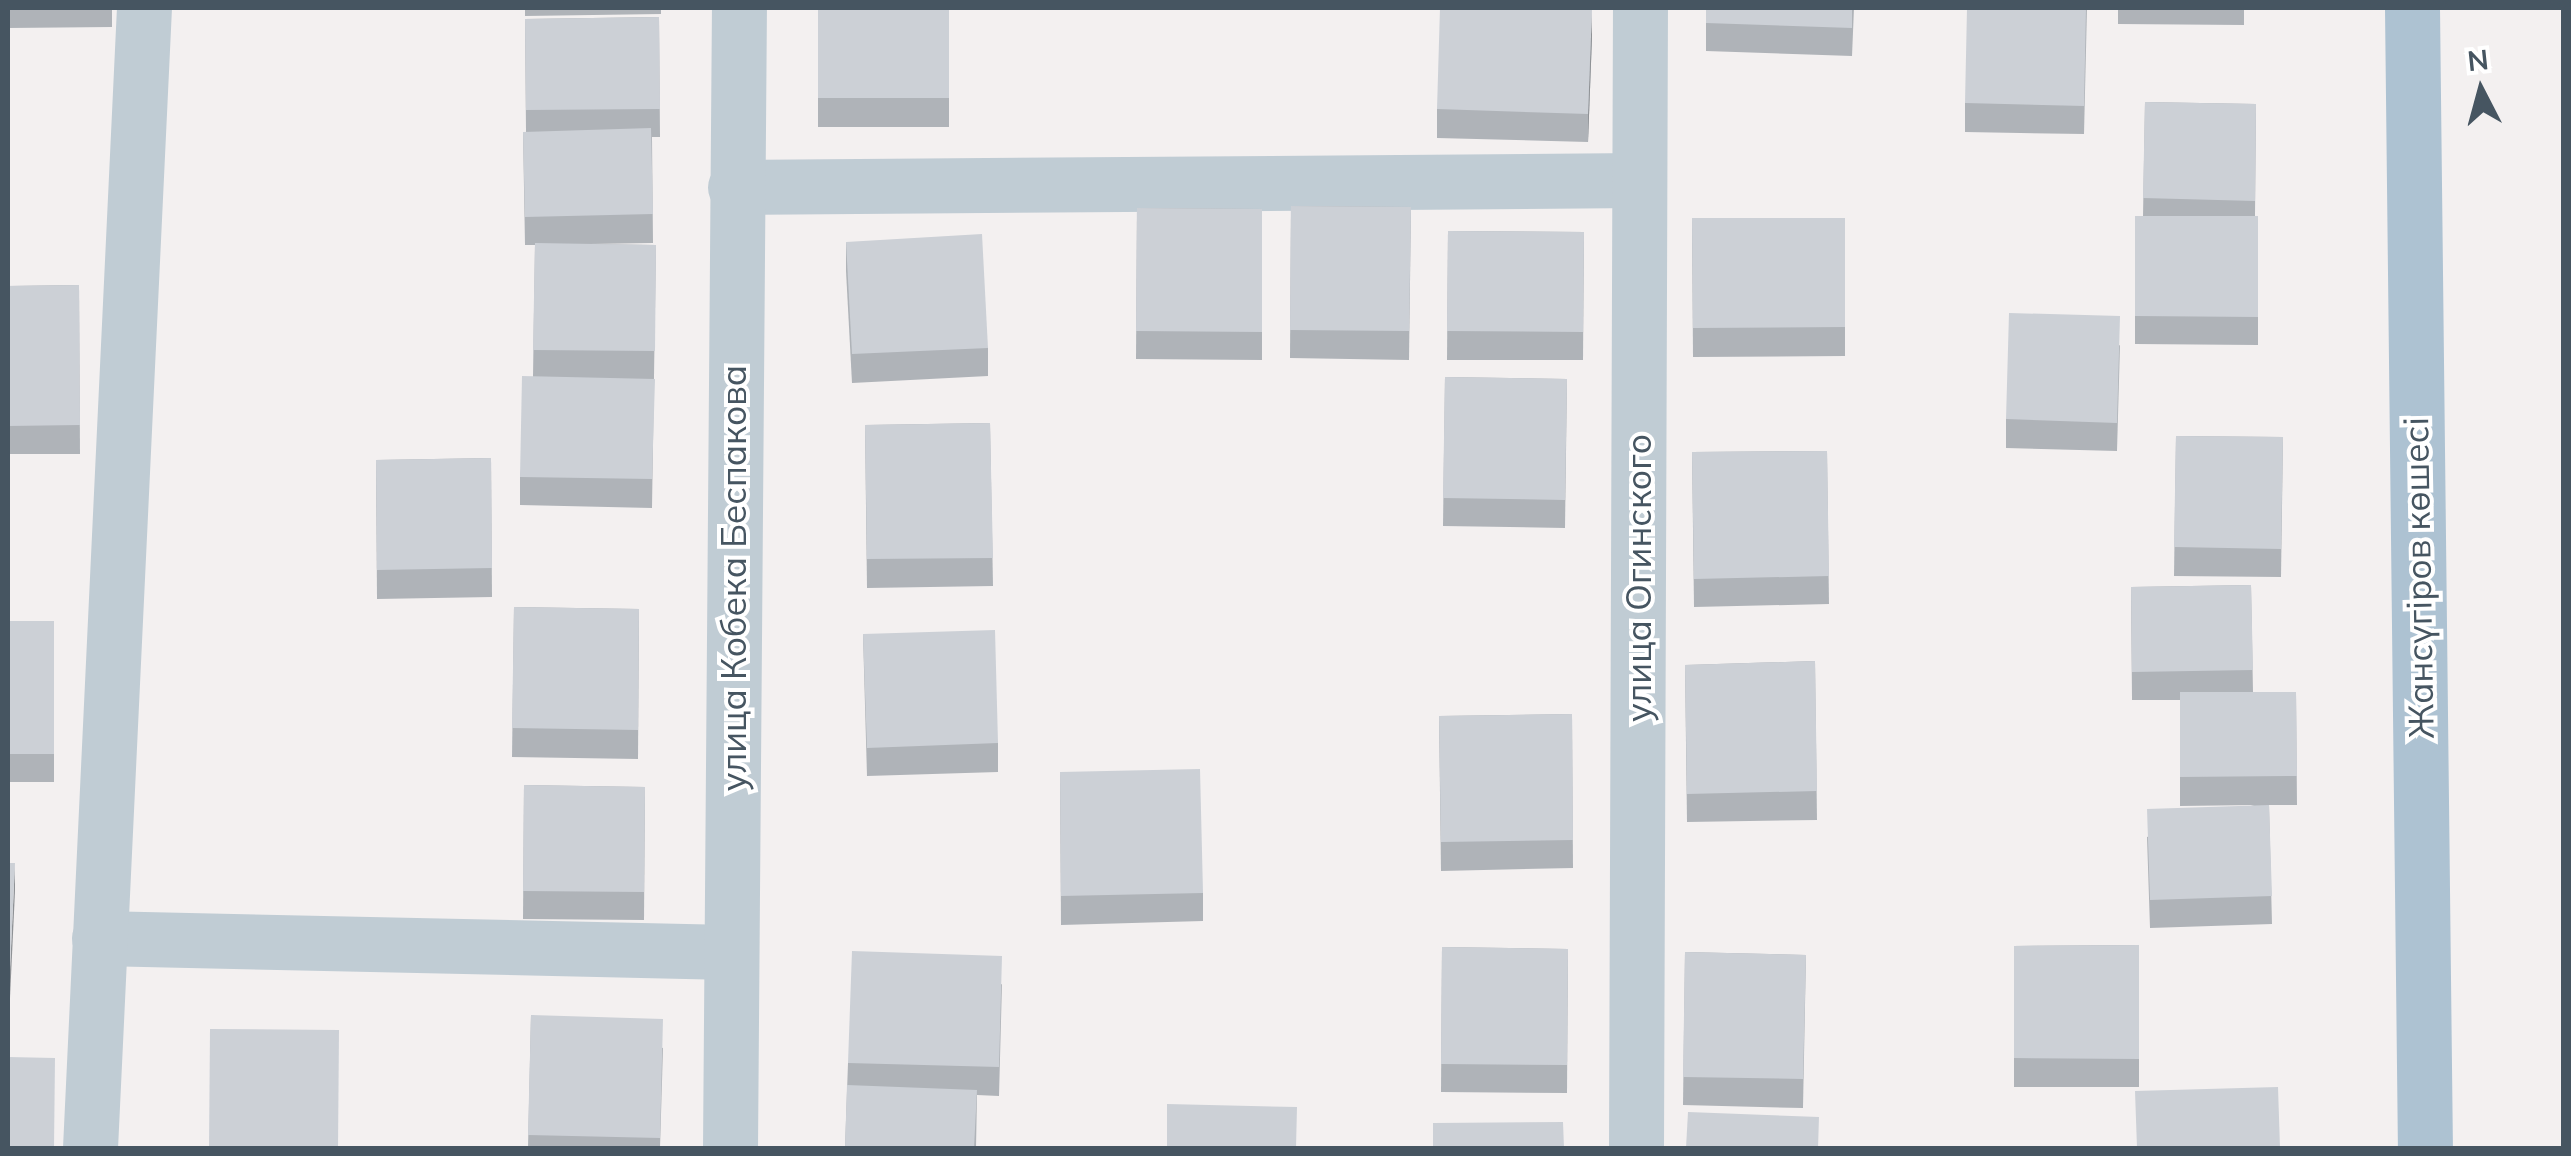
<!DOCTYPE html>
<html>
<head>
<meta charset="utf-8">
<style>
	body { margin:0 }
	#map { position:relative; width:2571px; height:1156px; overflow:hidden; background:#f3f0f0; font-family:Mulish,sans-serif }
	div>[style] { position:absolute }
	.minor>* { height:55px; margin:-27.5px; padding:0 27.5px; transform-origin:27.5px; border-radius:27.5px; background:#c0ccd4 }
	.primary>* { height:55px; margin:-27.5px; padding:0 27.5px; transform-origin:27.5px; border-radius:27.5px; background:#adc2d2 }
	.wall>* { inset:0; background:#afb3b8 }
	.shaded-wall>* { inset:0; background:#8f9296 }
	.building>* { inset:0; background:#ccd0d6 }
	span { translate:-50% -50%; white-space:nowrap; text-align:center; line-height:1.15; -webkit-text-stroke:8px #fff; paint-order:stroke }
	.street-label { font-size:35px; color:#465561 }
	.frame { position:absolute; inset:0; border:10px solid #465561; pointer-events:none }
	.north { position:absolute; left:2431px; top:40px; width:100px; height:100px; -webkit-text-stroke:8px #fff; paint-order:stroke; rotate:354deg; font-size:28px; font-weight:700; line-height:40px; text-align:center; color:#465561 }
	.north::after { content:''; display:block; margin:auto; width:35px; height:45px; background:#465561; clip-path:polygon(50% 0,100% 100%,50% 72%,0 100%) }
</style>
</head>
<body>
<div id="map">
	<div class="minor">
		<div style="left:735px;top:187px;width:904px;rotate:-0.44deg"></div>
		<div style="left:99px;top:938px;width:631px;rotate:1.27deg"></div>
		<div style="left:90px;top:1148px;width:1141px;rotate:-87.29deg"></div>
		<div style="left:730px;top:1148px;width:1140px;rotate:-89.55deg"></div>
		<div style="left:1636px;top:1148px;width:1140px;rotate:-89.8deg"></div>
	</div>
	<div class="primary">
		<div style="left:2412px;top:8px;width:1140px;rotate:89.35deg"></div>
	</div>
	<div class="wall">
		<div style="clip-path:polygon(8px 8px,112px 8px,112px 27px,8px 28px)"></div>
		<div style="clip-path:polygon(525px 8px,661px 8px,661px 14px,525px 16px)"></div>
		<div style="clip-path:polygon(818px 8px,949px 8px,949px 127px,818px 127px)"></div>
		<div style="clip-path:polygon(1706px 8px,1854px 8px,1852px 56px,1706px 51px)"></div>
		<div style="clip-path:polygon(2087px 8px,2084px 134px,1965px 132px,1965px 103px)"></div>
		<div style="clip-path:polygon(2118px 8px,2244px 8px,2244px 25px,2118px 24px)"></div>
		<div style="clip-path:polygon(659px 17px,660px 137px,652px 137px,653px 243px,590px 244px,656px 245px,652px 508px,520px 505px,520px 477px,533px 377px,535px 245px,525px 245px,523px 132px,526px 132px,525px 19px)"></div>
		<div style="clip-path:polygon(1592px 37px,1588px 142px,1437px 138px,1437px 109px)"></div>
		<div style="clip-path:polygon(2145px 102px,2256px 104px,2255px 216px,2258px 216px,2258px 345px,2135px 344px,2135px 216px,2143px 216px)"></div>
		<div style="clip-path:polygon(1291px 206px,1411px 207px,1409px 360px,1290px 358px)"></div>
		<div style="clip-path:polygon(1137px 208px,1262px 209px,1262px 360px,1136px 359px)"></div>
		<div style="clip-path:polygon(1692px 218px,1845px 218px,1845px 356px,1693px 357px)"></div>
		<div style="clip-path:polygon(1448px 231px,1584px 232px,1583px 360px,1447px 360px)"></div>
		<div style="clip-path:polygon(846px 242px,988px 348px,988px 376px,852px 383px,846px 271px)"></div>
		<div style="clip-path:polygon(79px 285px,80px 454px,8px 454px,8px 286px)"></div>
		<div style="clip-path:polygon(2120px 345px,2117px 451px,2006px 448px,2006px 419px)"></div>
		<div style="clip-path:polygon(1445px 377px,1567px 379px,1565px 528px,1443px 526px)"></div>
		<div style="clip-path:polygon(990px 423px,993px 586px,867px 588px,865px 425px)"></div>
		<div style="clip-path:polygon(2176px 436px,2283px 437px,2281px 577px,2174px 576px)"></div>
		<div style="clip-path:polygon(1827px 451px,1829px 604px,1694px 607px,1692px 452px)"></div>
		<div style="clip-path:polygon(491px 458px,492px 597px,377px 599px,376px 460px)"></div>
		<div style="clip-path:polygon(2251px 585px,2253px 692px,2296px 692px,2297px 805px,2269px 805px,2272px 924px,2150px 928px,2147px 837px,2254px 805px,2180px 806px,2180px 700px,2132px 700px,2131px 587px)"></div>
		<div style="clip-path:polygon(514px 607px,639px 609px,638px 759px,512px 757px)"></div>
		<div style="clip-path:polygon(8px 621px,54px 621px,54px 782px,8px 782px)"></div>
		<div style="clip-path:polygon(863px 634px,998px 743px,998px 772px,867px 776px)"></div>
		<div style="clip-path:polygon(1815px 661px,1817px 820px,1687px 822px,1685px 665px)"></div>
		<div style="clip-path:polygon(1572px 714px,1573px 868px,1441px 871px,1439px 716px)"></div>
		<div style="clip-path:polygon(1060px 772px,1203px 893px,1203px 921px,1061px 925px)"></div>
		<div style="clip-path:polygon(524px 785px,645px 787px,644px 920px,523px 919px)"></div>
		<div style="clip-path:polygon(2139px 945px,2139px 1087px,2014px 1087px,2014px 946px)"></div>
		<div style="clip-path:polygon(1442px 947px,1568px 949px,1567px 1093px,1441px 1092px)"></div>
		<div style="clip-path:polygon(1685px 952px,1806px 955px,1803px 1108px,1683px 1105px)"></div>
		<div style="clip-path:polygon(1002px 984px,999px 1096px,977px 1095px,976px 1148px,845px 1148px,848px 1063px)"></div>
		<div style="clip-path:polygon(531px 1015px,663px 1048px,660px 1148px,528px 1148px)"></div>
	</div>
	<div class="shaded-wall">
		<div style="clip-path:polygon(1592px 8px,1592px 37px,1588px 142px,1588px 114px)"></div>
		<div style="clip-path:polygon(15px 863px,15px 891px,9px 1019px,9px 990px)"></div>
	</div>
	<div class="building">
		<div style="clip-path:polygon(818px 8px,949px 8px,949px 98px,818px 98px)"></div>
		<div style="clip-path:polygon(1440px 8px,1592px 8px,1588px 114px,1437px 109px)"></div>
		<div style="clip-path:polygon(1706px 8px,1852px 8px,1852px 28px,1706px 23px)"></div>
		<div style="clip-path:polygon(1967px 8px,2086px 8px,2084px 106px,1965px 103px)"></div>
		<div style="clip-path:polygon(659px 17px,660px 109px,526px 110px,525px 19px)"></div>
		<div style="clip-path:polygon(2145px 102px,2256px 104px,2255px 201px,2143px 198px)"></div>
		<div style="clip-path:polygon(651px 128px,653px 214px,525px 217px,523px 132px)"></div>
		<div style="clip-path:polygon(1291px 206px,1411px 207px,1409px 331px,1290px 330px)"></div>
		<div style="clip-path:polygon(1137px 208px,1262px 209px,1262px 332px,1136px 331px)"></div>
		<div style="clip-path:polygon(2135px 216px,2258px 216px,2258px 317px,2135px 316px)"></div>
		<div style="clip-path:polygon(1692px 218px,1845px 218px,1845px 327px,1693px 328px)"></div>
		<div style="clip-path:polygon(1448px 231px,1584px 232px,1583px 332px,1447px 331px)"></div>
		<div style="clip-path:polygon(982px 234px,988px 348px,852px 354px,846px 242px)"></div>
		<div style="clip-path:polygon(535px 243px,656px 245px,655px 351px,533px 350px)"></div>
		<div style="clip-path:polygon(79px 285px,80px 425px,8px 426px,8px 286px)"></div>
		<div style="clip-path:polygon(2009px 313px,2120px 316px,2117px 423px,2006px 419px)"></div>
		<div style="clip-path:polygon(522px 376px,655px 379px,652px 479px,520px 477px)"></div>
		<div style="clip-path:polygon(1445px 377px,1567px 379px,1565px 500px,1443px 498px)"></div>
		<div style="clip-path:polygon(990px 423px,993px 558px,867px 559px,865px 425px)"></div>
		<div style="clip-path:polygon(2176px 436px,2283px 437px,2281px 549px,2174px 547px)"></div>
		<div style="clip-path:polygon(1827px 451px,1829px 576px,1694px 579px,1692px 452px)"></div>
		<div style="clip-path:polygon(491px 458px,492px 568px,377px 570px,376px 460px)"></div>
		<div style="clip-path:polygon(2251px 585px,2253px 670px,2132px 672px,2131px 587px)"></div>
		<div style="clip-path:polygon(514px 607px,639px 609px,638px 730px,512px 728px)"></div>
		<div style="clip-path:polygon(8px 621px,54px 621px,54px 754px,8px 754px)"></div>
		<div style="clip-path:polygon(995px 630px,998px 743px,867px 748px,863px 634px)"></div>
		<div style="clip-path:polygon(1815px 661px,1817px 791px,1687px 794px,1685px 665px)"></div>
		<div style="clip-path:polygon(2180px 692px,2296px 692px,2297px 776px,2180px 777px)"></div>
		<div style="clip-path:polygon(1572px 714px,1573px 840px,1441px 842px,1439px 716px)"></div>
		<div style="clip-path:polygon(1200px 769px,1203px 893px,1061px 896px,1060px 772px)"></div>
		<div style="clip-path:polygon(524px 785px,645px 787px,644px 892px,523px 891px)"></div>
		<div style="clip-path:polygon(2269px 805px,2272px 896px,2150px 900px,2147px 809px)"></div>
		<div style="clip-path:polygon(8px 863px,15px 863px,9px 990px,8px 990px)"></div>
		<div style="clip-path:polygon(2139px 945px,2139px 1059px,2014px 1058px,2014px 946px)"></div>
		<div style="clip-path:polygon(1442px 947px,1568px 949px,1567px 1065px,1441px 1064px)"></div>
		<div style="clip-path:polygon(852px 951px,1002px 956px,999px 1067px,848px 1063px)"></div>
		<div style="clip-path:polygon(1685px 952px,1806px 955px,1803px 1079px,1683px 1077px)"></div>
		<div style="clip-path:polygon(531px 1015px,663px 1019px,660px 1138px,528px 1135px)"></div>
		<div style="clip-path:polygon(210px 1029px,339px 1030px,338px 1148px,209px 1148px)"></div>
		<div style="clip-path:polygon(8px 1057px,55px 1058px,54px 1148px,8px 1148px)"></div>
		<div style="clip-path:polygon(847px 1085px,977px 1090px,974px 1148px,845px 1148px)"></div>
		<div style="clip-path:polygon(2278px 1087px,2280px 1148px,2137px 1148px,2135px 1091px)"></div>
		<div style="clip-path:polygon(1167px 1104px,1297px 1107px,1296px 1148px,1167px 1148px)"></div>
		<div style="clip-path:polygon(1688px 1112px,1819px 1117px,1818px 1148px,1686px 1148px)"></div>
		<div style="clip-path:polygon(1563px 1122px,1564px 1148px,1433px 1148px,1433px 1123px)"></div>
	</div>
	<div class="street-label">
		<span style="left:733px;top:578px;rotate:-90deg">улица Кобека Беспакова</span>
		<span style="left:1638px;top:578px;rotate:-90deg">улица Огинского</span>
		<span style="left:2418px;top:578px;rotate:-91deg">Жансүгіров көшесі</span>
	</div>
	<div class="frame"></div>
	<div class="north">N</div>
</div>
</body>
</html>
